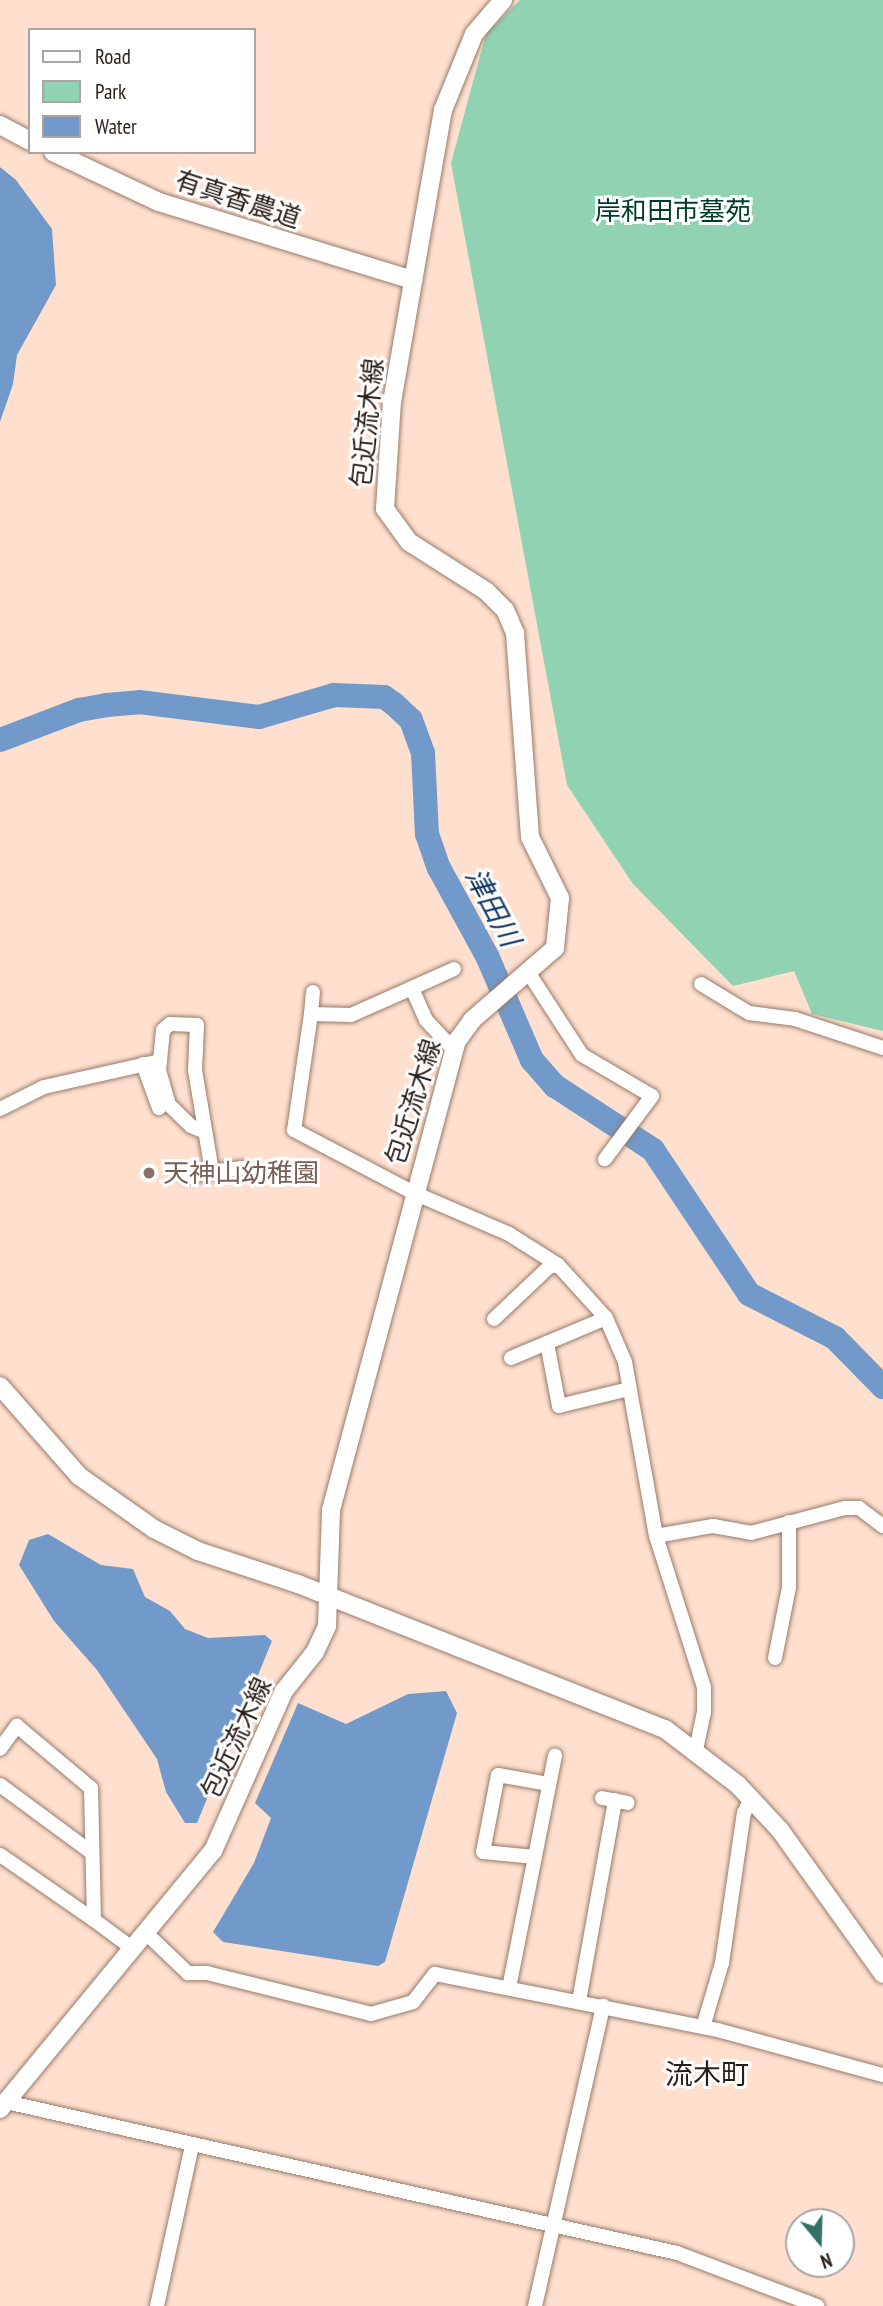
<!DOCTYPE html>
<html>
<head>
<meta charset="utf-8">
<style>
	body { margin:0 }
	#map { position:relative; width:883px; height:2306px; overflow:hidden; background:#ffe0ce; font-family:"PT Sans Narrow","Noto Sans JP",sans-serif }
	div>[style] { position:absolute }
	.green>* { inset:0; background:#91d2b3 }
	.water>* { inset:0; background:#7199c9 }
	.river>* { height:24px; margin:-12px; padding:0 12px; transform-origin:12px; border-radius:12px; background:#7199c9 }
	.roads { filter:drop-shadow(0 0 2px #977b6b) drop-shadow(0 0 2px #977b6b) }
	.minor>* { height:14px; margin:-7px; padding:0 7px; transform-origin:7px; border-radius:7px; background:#fff }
	.tertiary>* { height:18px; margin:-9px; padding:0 9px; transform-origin:9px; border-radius:9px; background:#fff }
	.dots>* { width:19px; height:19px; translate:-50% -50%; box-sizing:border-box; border:4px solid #fff; border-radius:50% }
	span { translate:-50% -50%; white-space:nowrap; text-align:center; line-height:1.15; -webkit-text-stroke:6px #fff; paint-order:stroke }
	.street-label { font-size:26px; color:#2a1f18 }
	.park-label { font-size:26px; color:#003d29 }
	.education-label { font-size:26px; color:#785e54 }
	.left { translate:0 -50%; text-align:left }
	.water-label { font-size:28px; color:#0c3663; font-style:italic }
	.neighbourhood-label { font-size:28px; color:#2a1f18 }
	.legend { position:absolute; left:28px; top:28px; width:228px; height:126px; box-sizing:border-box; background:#fff; border:2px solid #aaa5a3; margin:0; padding:9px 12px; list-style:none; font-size:21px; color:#2a1f18 }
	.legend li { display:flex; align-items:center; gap:14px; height:35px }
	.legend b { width:35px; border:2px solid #aaa5a3 }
	.north { position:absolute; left:785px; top:2208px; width:70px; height:70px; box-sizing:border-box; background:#fff; border:2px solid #aaa5a3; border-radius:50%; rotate:161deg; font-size:19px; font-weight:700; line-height:28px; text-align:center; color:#2a1f18 }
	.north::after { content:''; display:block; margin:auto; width:24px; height:32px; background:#307364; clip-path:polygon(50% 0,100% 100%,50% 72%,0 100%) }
</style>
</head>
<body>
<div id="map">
	<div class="green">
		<div style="clip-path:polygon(520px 0,883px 0,883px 1031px,812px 1014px,794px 971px,733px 986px,633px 884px,567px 785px,451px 163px,486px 34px)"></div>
	</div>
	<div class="water">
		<div style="clip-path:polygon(0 167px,16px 180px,52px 229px,56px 285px,17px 355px,13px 384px,0 422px)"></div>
		<div style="clip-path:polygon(48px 1534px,101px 1565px,133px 1569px,145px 1597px,170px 1611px,185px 1629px,208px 1638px,265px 1635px,272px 1641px,197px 1823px,185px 1823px,166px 1792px,157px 1759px,97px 1670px,54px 1621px,19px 1565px,29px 1540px)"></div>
		<div style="clip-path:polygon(446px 1691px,457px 1713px,385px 1962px,378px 1966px,223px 1942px,213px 1932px,254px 1863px,271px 1818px,255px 1803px,298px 1703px,346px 1724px,408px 1694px)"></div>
	</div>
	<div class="river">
		<div style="left:0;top:740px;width:85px;rotate:-20.8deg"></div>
		<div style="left:79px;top:710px;width:28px;rotate:-10deg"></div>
		<div style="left:107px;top:705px;width:32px;rotate:-5deg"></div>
		<div style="left:139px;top:702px;width:121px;rotate:7.1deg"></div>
		<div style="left:259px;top:717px;width:78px;rotate:-16.3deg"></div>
		<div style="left:334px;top:695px;width:50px;rotate:2.3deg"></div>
		<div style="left:384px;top:697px;width:12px;rotate:35deg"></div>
		<div style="left:394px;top:704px;width:23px;rotate:43deg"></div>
		<div style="left:411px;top:720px;width:35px;rotate:70deg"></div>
		<div style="left:423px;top:753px;width:81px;rotate:87.2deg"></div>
		<div style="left:427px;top:834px;width:36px;rotate:71deg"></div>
		<div style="left:439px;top:868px;width:102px;rotate:61.4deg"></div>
		<div style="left:488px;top:958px;width:111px;rotate:66.7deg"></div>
		<div style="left:532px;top:1060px;width:35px;rotate:49deg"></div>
		<div style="left:555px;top:1086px;width:117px;rotate:33.1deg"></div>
		<div style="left:653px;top:1150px;width:173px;rotate:56.3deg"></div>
		<div style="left:749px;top:1294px;width:97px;rotate:27.1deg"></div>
		<div style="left:835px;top:1338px;width:69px;rotate:45.6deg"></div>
	</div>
	<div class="roads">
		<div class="minor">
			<div style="left:528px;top:972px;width:99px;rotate:57deg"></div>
			<div style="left:582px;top:1055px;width:81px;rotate:30.4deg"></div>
			<div style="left:652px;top:1096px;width:79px;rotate:126.7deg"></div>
			<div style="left:701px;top:984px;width:56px;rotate:31.1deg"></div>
			<div style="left:749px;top:1013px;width:46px;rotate:7.4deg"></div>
			<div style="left:795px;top:1019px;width:93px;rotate:18.2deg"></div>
			<div style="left:412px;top:988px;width:46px;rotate:-24.3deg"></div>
			<div style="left:311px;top:1014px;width:22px;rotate:-85deg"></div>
			<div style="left:454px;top:1050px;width:41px;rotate:-133deg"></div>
			<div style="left:426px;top:1020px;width:35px;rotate:-114deg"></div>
			<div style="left:412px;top:988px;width:67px;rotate:156.1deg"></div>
			<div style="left:351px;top:1015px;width:40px;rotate:-178.6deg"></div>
			<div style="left:311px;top:1014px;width:117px;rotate:98.3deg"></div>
			<div style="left:294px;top:1130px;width:136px;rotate:27.7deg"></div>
			<div style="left:414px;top:1193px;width:103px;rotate:23.3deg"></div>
			<div style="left:509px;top:1234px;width:58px;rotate:32.3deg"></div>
			<div style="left:558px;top:1265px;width:72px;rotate:47.8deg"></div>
			<div style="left:606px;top:1318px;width:48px;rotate:66.6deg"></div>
			<div style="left:625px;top:1362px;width:177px;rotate:79.9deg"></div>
			<div style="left:656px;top:1536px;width:158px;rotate:72.4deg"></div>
			<div style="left:704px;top:1687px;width:25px;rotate:90deg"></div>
			<div style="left:704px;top:1712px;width:40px;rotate:102deg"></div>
			<div style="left:143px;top:1064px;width:47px;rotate:70deg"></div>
			<div style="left:0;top:1109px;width:49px;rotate:-26.6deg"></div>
			<div style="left:44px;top:1087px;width:119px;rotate:-12.6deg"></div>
			<div style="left:205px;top:1132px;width:15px;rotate:-157deg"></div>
			<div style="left:191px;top:1126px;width:30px;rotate:-136deg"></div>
			<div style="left:169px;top:1105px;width:35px;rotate:-106deg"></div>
			<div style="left:159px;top:1071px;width:41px;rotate:-84.4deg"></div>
			<div style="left:163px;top:1030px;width:9px;rotate:-41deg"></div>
			<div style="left:170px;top:1024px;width:27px;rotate:2deg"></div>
			<div style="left:197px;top:1025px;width:45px;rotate:92.5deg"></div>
			<div style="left:195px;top:1070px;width:103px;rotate:80.5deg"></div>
			<div style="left:186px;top:1176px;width:56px;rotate:-8.3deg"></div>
			<div style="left:494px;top:1319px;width:76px;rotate:-43.4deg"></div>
			<div style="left:549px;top:1267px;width:9px;rotate:-13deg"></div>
			<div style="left:547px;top:1343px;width:64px;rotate:79.2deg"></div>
			<div style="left:559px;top:1406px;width:72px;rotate:-13.7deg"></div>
			<div style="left:511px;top:1358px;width:103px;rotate:-22.8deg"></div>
			<div style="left:656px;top:1536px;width:58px;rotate:-10deg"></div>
			<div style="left:713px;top:1526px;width:39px;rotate:10deg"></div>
			<div style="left:751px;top:1533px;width:97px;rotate:-14.9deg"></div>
			<div style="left:845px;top:1508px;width:14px"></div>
			<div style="left:859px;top:1508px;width:30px;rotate:37deg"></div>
			<div style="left:775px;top:1658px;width:72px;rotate:-78.8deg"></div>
			<div style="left:789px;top:1587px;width:65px;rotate:-90deg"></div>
			<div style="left:0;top:1749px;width:29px;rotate:-54deg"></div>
			<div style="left:17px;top:1726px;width:97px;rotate:40deg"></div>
			<div style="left:91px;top:1788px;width:132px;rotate:88.7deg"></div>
			<div style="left:94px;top:1920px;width:114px;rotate:-145.3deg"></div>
			<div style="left:0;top:1785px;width:113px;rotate:36.4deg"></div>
			<div style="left:602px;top:1798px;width:26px;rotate:11deg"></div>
			<div style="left:535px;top:1857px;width:52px;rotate:-174.5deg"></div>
			<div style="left:483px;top:1852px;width:78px;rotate:-79deg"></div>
			<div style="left:498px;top:1775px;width:52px;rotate:10deg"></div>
			<div style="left:94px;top:1920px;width:49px;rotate:36.6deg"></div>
			<div style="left:147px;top:1934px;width:57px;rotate:43.6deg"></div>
			<div style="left:188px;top:1973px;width:19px"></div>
			<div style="left:207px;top:1973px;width:169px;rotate:14deg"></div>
			<div style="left:371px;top:2014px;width:44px;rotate:-15.9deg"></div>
			<div style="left:413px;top:2002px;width:36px;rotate:-52deg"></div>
			<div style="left:435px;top:1974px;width:288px;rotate:11.2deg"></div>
			<div style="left:718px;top:2030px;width:171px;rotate:15.3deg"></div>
			<div style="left:509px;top:1988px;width:237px;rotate:-78.8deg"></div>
			<div style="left:579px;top:2001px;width:204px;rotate:-79.8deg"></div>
			<div style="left:703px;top:2027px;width:67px;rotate:-73.5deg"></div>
			<div style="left:722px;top:1963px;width:152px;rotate:-81.7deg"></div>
			<div style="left:744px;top:1813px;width:16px;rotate:-63deg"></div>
			<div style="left:6px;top:2102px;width:688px;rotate:12.68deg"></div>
			<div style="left:677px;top:2253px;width:150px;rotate:20.7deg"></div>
			<div style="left:157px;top:2306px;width:165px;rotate:-77.7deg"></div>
			<div style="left:535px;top:2306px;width:308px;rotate:-77.2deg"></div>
		</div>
		<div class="tertiary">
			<div style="left:0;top:125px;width:34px;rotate:28deg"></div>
			<div style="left:53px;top:152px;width:117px;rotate:25.3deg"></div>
			<div style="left:159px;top:202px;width:266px;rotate:17.1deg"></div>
			<div style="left:0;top:1386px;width:120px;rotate:48.7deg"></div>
			<div style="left:79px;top:1476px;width:92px;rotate:35.2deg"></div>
			<div style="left:154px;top:1529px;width:49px;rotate:26.6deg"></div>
			<div style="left:198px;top:1551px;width:105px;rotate:18.3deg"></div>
			<div style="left:298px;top:1584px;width:395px;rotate:21.6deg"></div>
			<div style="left:665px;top:1729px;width:92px;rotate:37.5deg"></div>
			<div style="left:738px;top:1785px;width:62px;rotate:47deg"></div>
			<div style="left:780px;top:1830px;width:177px;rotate:54.4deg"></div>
			<div style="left:0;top:2109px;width:335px;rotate:-50.5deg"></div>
			<div style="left:213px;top:1851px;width:175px;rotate:-66.1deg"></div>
			<div style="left:284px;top:1691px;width:50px;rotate:-51.5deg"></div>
			<div style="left:315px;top:1652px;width:29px;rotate:-65deg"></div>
			<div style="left:327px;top:1626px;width:116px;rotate:-88deg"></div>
			<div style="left:331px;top:1510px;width:486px;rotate:-75deg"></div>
			<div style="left:457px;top:1041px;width:26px;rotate:-54deg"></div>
			<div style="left:472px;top:1020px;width:110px;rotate:-40.9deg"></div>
			<div style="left:555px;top:948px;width:50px;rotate:-84.3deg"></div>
			<div style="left:560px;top:898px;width:68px;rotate:-116.2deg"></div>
			<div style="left:530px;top:837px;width:205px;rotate:-94.2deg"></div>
			<div style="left:515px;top:633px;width:25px;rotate:-113deg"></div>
			<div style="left:505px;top:610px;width:27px;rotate:-135deg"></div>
			<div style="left:486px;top:591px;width:91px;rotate:-147.5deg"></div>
			<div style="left:409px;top:542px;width:41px;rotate:-126deg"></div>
			<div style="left:385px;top:509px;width:107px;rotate:-86.3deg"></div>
			<div style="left:392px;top:402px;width:296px;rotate:-80.1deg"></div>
			<div style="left:443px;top:110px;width:82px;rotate:-67.8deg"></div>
			<div style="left:474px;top:34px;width:45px;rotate:-49.5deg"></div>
		</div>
	</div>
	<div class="dots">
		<div style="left:149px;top:1173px;background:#8d6e63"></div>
	</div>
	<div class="street-label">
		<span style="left:238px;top:199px;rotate:18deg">有真香農道</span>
		<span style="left:367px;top:423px;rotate:-84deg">包近流木線</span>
		<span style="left:413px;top:1102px;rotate:-73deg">包近流木線</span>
		<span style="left:236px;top:1738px;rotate:-65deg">包近流木線</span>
	</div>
	<div class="park-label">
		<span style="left:673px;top:211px">岸和田市墓苑</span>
	</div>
	<div class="education-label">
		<span class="left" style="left:163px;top:1173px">天神山幼稚園</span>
	</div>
	<div class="water-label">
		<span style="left:493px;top:907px;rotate:62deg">津田川</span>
	</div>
	<div class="neighbourhood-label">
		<span style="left:707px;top:2074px">流木町</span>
	</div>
	<ul class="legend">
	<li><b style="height:9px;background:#fff"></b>Road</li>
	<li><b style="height:19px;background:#91d2b3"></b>Park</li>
	<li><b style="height:19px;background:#7199c9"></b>Water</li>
	</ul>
	<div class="north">N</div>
</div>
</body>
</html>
